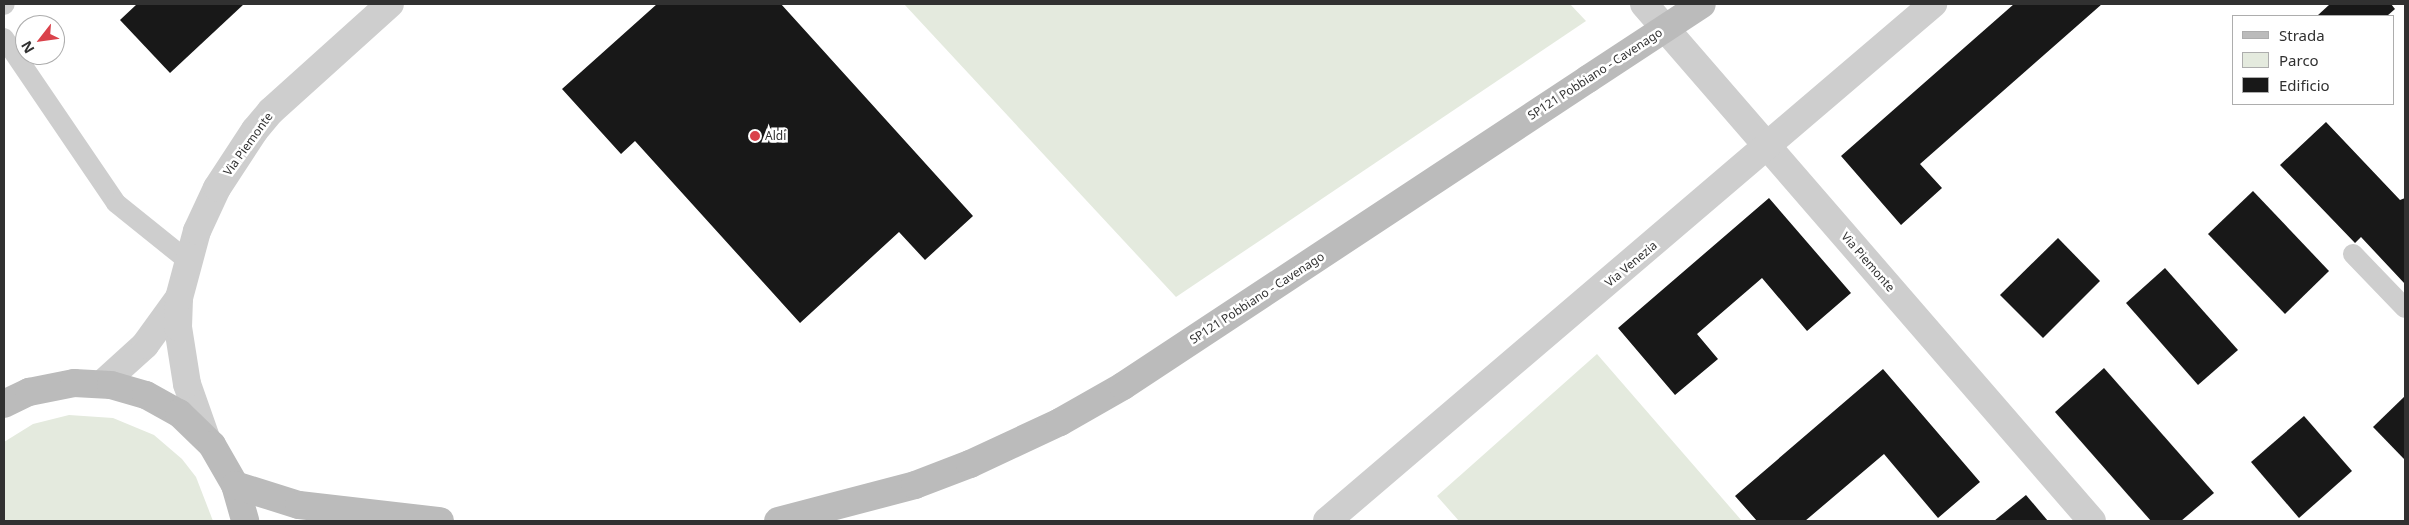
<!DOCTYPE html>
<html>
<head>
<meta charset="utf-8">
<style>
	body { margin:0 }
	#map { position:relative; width:2409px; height:525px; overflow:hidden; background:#fff; font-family:"Noto Sans",sans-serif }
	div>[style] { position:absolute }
	.green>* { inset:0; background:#e4eade }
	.building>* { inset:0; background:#181818 }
	.service>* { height:20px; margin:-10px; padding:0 10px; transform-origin:10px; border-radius:10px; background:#cecece }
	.minor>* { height:28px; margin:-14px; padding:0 14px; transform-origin:14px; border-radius:14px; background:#cecece }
	.secondary>* { height:28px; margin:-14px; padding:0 14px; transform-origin:14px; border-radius:14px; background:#bbb }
	.secondary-bridge>* { height:28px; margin:-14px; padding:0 14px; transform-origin:14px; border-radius:14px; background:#bbb }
	.dots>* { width:14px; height:14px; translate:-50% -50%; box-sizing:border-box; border:2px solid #fff; border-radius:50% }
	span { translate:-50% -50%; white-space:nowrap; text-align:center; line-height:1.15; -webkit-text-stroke:5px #fff; paint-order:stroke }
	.street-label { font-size:12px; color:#313131 }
	.poi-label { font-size:12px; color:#313131 }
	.left { translate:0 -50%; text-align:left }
	.frame { position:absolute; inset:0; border:5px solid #313131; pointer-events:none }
	.legend { position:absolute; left:2232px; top:15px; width:162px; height:90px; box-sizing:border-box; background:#fff; border:1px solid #adadad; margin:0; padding:6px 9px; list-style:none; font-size:15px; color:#313131 }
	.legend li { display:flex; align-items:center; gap:10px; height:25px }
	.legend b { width:25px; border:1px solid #adadad }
	.north { position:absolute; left:15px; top:15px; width:50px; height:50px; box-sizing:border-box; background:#fff; border:1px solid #adadad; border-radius:50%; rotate:240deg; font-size:14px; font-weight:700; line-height:20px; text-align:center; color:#313131 }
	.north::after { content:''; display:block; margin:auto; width:18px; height:22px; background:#da424b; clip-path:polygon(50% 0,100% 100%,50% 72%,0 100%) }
</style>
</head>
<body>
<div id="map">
	<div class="green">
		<div style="clip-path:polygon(904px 4px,1570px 4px,1586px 21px,1176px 297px)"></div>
		<div style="clip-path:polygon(1597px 354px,1742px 521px,1459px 521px,1437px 496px)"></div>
		<div style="clip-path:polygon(69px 415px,113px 418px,154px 435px,182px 459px,196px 477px,213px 521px,4px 521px,4px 442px,33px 424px)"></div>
	</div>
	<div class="building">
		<div style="clip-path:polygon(137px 4px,244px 4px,170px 73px,120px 20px)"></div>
		<div style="clip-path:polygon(657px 4px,781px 4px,973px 216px,925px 260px,899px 232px,800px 323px,635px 141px,621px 154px,562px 89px)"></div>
		<div style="clip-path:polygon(2014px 4px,2102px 4px,1920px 164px,1942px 188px,1901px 225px,1841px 156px)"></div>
		<div style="clip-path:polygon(2330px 4px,2391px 4px,2395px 9px,2387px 16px,2317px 16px)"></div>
		<div style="clip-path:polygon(2326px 122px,2400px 200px,2405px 198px,2405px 284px,2361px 237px,2355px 243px,2280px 165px)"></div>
		<div style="clip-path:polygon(2253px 191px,2329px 271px,2285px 314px,2208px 234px)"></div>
		<div style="clip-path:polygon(1769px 198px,1851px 293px,1807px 331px,1762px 278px,1697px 334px,1718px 359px,1675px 395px,1618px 328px)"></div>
		<div style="clip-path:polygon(2058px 238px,2100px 281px,2043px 338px,2000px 295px)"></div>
		<div style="clip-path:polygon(2165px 268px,2238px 350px,2198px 385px,2126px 303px)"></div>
		<div style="clip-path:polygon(2104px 368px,2214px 493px,2181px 521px,2151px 521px,2055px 412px)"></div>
		<div style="clip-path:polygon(1883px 369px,1980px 482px,1938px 518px,1884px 454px,1805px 521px,1757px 521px,1735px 496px)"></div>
		<div style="clip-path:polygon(2405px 396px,2405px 460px,2373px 427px)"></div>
		<div style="clip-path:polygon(2304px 416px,2352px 471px,2299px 518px,2251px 462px)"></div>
		<div style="clip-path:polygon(2026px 495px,2048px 521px,1994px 521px)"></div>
	</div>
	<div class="service">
		<div style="left:4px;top:5px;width:1px;rotate:-45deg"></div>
		<div style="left:4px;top:38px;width:199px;rotate:55.8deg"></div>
		<div style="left:116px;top:203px;width:91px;rotate:38.8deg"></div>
		<div style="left:2353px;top:254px;width:75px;rotate:46.1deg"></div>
	</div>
	<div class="minor">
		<div style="left:1644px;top:4px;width:684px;rotate:49.09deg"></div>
		<div style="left:102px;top:384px;width:58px;rotate:-42.2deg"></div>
		<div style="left:145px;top:345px;width:58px;rotate:-54.1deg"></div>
		<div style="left:206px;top:438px;width:57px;rotate:-109.4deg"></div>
		<div style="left:187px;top:384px;width:58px;rotate:-99deg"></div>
		<div style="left:178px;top:327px;width:29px;rotate:-88deg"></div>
		<div style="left:179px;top:298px;width:69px;rotate:-75deg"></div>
		<div style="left:197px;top:231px;width:47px;rotate:-65.1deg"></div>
		<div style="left:217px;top:188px;width:69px;rotate:-56.8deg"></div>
		<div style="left:255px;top:130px;width:25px;rotate:-50deg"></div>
		<div style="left:271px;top:111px;width:160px;rotate:-42deg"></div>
		<div style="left:1327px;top:521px;width:797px;rotate:-40.47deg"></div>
	</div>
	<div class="secondary">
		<div style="left:4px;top:404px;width:28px;rotate:-26deg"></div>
		<div style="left:29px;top:392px;width:46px;rotate:-11.3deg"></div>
		<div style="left:74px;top:383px;width:37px;rotate:3deg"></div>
		<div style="left:111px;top:385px;width:36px;rotate:16deg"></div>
		<div style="left:146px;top:395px;width:38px;rotate:29deg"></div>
		<div style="left:179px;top:413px;width:46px;rotate:44.1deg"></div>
		<div style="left:212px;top:445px;width:46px;rotate:60.1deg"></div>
		<div style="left:235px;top:485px;width:37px;rotate:74deg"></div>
		<div style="left:235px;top:485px;width:67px;rotate:17.4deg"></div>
		<div style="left:299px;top:505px;width:142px;rotate:6.5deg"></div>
		<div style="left:778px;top:521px;width:142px;rotate:-14.7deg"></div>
		<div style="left:915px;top:485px;width:59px;rotate:-20.9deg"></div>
		<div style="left:970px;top:464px;width:99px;rotate:-25deg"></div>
		<div style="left:1060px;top:422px;width:73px;rotate:-29.7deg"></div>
		<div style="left:1123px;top:386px;width:557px;rotate:-33.43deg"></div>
	</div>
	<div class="secondary-bridge">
		<div style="left:1588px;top:79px;width:136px;rotate:-33.3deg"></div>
	</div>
	<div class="dots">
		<div style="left:755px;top:136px;background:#da424b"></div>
	</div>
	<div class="street-label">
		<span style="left:1595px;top:74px;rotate:-33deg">SP121 Pobbiano - Cavenago</span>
		<span style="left:248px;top:144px;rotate:-54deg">Via Piemonte</span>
		<span style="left:1868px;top:262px;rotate:49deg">Via Piemonte</span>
		<span style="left:1631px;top:264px;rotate:-40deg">Via Venezia</span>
		<span style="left:1257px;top:298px;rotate:-33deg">SP121 Pobbiano - Cavenago</span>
	</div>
	<div class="poi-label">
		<span class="left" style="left:765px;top:136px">Aldi</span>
	</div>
	<div class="frame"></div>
	<ul class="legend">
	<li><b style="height:6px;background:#bbb"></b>Strada</li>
	<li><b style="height:14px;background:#e4eade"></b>Parco</li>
	<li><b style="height:14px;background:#181818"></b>Edificio</li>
	</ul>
	<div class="north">N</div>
</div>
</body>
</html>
